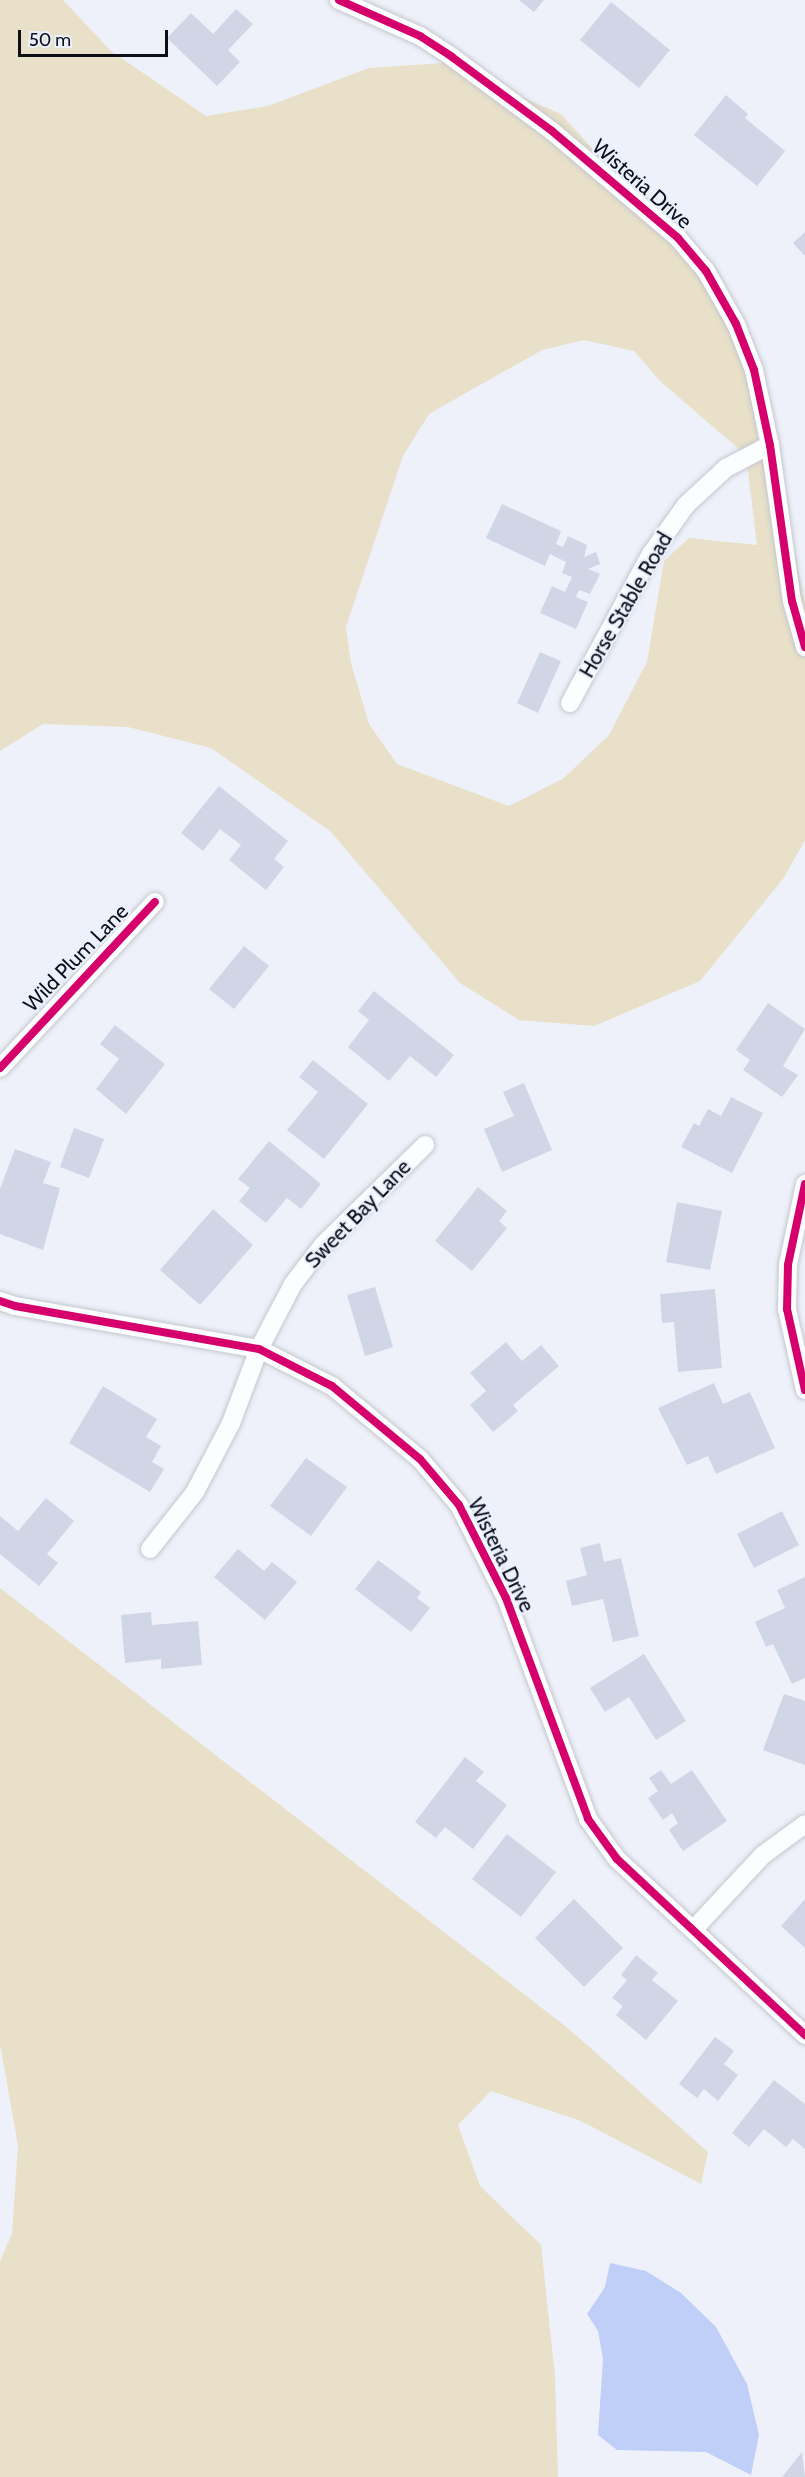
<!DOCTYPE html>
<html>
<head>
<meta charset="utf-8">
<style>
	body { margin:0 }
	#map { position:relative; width:805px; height:2477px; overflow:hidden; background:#eef1f9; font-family:Cabin,sans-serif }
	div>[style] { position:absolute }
	.green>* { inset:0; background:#e8e0c8 }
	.water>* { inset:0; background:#c0cff8 }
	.building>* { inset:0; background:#d0d6e6 }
	.roads { filter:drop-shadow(0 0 2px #c4c7ce) drop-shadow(0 0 2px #c4c7ce) }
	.street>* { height:18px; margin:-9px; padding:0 9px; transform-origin:9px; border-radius:9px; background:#fcfdfe }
	.cycleway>* { height:8px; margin:-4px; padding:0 4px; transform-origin:4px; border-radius:4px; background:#d6006c }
	span { translate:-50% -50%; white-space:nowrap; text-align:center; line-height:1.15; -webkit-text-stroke:4.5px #eaf0fd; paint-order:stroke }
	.street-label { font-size:21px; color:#0d0f16 }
	.scale { position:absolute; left:18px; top:30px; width:150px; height:27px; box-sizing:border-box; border:3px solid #0d0f16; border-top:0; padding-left:8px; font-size:18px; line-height:21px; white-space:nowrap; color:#0d0f16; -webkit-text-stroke:4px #eaf0fd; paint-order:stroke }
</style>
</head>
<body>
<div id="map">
	<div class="green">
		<div style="clip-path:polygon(evenodd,0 0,63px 0,111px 51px,206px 116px,268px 106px,369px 68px,444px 63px,561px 114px,702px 270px,751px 337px,805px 602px,805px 840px,783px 879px,700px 981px,594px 1026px,519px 1020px,460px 983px,330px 831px,211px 748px,128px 727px,43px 724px,0 751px,0 0,584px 340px,634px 351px,661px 382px,746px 455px,757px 545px,689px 538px,664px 561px,647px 662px,609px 735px,564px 778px,509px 806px,397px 764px,369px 724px,351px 663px,346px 627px,403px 456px,429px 414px,542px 350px,584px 340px)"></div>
		<div style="clip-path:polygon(0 1588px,569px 2029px,708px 2152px,701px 2184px,581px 2121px,491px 2091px,458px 2125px,480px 2186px,541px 2245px,555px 2376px,558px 2477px,0 2477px,0 2261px,12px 2234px,18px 2146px,0 2044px)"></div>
	</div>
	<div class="water">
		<div style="clip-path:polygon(610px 2263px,646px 2271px,681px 2293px,716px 2327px,747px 2384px,759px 2435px,751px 2475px,706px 2452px,617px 2450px,598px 2435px,603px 2359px,598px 2331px,587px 2314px,605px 2287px)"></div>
	</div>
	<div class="building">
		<div style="clip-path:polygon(519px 0,544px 0,534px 12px)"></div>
		<div style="clip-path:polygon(611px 2px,670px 50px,639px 88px,580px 40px)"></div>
		<div style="clip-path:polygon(236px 9px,253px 24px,228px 50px,240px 62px,217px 86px,167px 38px,191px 13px,213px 34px)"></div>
		<div style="clip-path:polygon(726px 95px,748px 114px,745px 118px,785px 151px,757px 186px,694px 135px)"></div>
		<div style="clip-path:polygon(805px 232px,805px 256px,793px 243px)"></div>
		<div style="clip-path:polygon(502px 504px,561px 531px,556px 544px,563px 547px,568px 536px,587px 545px,584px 557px,596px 552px,600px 564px,588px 569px,600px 574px,590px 594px,579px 590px,576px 597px,588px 602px,576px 629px,540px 613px,552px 586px,565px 592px,572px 577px,562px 573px,566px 562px,550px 554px,545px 566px,486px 538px)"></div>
		<div style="clip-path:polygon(540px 652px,561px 661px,538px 713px,517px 703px)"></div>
		<div style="clip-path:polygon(219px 786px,288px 841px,274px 859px,284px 867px,266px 890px,229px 860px,241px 845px,220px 829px,203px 851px,181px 833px)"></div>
		<div style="clip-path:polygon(244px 946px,269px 966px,234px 1009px,209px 989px)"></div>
		<div style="clip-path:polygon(374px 991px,454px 1055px,436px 1077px,410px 1056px,389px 1081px,348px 1047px,369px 1020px,358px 1011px)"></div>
		<div style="clip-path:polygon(768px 1003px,805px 1029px,783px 1066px,798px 1075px,782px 1097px,743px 1070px,750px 1060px,736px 1050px)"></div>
		<div style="clip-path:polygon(115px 1025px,165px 1064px,126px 1114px,96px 1089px,119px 1059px,100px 1044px)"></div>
		<div style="clip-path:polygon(313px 1060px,368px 1104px,324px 1159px,287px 1130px,318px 1092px,299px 1077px)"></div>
		<div style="clip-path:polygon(524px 1083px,552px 1150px,502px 1172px,484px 1129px,514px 1116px,503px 1092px)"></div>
		<div style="clip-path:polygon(731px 1097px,763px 1113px,732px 1173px,681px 1147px,694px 1123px,699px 1126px,708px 1109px,721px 1116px)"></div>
		<div style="clip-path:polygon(74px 1128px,104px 1139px,89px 1178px,60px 1167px)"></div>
		<div style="clip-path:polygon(269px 1141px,321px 1184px,301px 1209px,287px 1198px,266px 1223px,239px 1201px,250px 1188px,238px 1179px)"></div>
		<div style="clip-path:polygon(15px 1149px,51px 1162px,43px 1183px,60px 1188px,43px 1250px,0 1234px,0 1189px)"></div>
		<div style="clip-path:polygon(478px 1187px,507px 1211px,499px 1221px,507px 1228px,472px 1271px,435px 1241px)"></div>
		<div style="clip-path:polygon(677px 1202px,722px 1211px,710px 1270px,666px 1262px)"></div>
		<div style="clip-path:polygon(213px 1209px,253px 1245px,200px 1305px,160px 1270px)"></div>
		<div style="clip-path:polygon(375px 1287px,393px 1347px,365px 1356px,347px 1295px)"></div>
		<div style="clip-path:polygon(715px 1289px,722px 1368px,678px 1372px,674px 1322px,662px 1323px,660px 1294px)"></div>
		<div style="clip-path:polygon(506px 1342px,522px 1361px,541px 1345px,559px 1366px,513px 1405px,518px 1411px,493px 1432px,470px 1405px,486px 1391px,470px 1373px)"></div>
		<div style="clip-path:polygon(714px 1383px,723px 1404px,750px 1392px,775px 1448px,716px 1474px,708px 1456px,687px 1465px,658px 1408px)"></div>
		<div style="clip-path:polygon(103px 1386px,157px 1419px,146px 1437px,161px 1446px,152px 1462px,164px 1469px,150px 1492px,69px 1443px)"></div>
		<div style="clip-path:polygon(306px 1458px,347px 1487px,311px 1536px,270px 1506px)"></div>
		<div style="clip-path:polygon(46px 1498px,74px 1521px,47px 1554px,58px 1563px,39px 1586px,0 1554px,0 1516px,18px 1531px)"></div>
		<div style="clip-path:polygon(782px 1511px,799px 1545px,754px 1568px,737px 1534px)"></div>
		<div style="clip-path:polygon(600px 1543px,604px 1562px,621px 1558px,639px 1636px,613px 1642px,603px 1599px,572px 1606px,566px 1581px,587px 1575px,580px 1548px)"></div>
		<div style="clip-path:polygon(238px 1549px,264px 1571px,272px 1562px,297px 1582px,265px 1620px,214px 1577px)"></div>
		<div style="clip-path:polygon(378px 1560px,421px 1592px,417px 1598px,430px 1608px,411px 1632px,355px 1589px)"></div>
		<div style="clip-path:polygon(805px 1577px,805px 1678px,792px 1684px,773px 1644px,766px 1647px,755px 1622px,785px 1608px,777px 1590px)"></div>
		<div style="clip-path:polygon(151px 1612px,152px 1625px,198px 1621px,202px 1665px,161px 1669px,161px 1659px,125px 1663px,121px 1615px)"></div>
		<div style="clip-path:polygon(644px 1654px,686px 1721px,656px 1740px,629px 1697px,605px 1712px,590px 1688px)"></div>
		<div style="clip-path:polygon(784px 1694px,805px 1701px,805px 1765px,763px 1750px)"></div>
		<div style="clip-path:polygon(465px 1757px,484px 1772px,476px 1781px,507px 1805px,473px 1849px,445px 1827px,436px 1838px,415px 1822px)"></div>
		<div style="clip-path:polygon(661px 1770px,671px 1784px,692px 1770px,727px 1821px,683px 1851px,669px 1830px,678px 1823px,672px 1813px,663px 1820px,648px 1798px,658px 1791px,649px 1778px)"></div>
		<div style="clip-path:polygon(507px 1834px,556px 1872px,521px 1917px,472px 1879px)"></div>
		<div style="clip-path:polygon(574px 1899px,623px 1948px,584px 1987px,535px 1938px)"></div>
		<div style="clip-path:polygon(805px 1899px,805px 1948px,781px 1926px)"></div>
		<div style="clip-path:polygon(636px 1955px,658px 1973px,652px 1980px,678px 2001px,646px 2040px,616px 2015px,623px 2006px,612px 1998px,627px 1980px,621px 1975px)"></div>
		<div style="clip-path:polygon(715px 2037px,734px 2051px,724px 2064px,738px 2075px,718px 2101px,704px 2089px,697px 2098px,679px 2084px)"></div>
		<div style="clip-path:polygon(774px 2080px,805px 2104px,805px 2149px,793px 2139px,786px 2147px,764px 2129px,749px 2147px,732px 2133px)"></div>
		<div style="clip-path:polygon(802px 2452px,805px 2477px,782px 2477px)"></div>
	</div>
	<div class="roads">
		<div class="street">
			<div style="left:339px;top:0;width:89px;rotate:24deg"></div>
			<div style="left:420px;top:36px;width:38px;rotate:33deg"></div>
			<div style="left:452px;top:57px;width:124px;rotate:36.5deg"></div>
			<div style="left:552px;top:131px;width:165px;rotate:40.3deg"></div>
			<div style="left:678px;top:238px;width:43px;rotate:49.7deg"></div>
			<div style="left:706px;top:271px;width:61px;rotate:60.5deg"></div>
			<div style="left:736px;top:324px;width:49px;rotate:68.6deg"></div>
			<div style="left:754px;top:370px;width:77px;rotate:78deg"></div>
			<div style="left:770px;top:445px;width:158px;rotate:82deg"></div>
			<div style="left:792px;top:601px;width:48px;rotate:74.2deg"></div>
			<div style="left:570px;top:703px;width:170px;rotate:-61.5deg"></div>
			<div style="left:651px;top:554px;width:60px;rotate:-54.5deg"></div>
			<div style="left:686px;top:505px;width:54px;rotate:-42.8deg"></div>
			<div style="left:726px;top:468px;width:50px;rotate:-27.6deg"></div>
			<div style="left:0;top:1068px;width:227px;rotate:-47deg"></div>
			<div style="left:805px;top:1184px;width:83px;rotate:101.9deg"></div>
			<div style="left:788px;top:1265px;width:44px;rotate:91.3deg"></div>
			<div style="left:787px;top:1309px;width:83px;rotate:77.5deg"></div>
			<div style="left:0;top:1301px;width:16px;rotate:18deg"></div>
			<div style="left:15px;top:1306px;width:248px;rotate:10deg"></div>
			<div style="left:259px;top:1349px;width:82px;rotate:26.9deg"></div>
			<div style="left:332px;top:1386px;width:114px;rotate:39.7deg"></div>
			<div style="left:420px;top:1459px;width:60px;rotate:49.7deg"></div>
			<div style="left:459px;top:1505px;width:104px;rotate:63.2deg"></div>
			<div style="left:506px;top:1598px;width:236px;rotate:69.6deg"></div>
			<div style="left:588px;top:1819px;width:49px;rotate:54.1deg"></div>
			<div style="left:617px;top:1859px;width:258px;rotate:43.1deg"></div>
			<div style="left:150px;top:1549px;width:73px;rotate:-51.7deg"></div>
			<div style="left:195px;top:1492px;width:78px;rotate:-62.4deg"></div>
			<div style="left:231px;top:1423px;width:79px;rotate:-69.3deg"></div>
			<div style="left:259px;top:1349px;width:73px;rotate:-62.4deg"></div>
			<div style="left:293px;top:1284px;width:49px;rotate:-52.4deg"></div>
			<div style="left:323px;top:1245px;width:143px;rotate:-44.4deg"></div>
			<div style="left:693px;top:1930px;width:103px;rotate:-47deg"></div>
			<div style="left:763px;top:1855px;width:52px;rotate:-36.4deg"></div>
		</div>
	</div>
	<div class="cycleway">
		<div style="left:339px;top:0;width:89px;rotate:24deg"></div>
		<div style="left:420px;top:36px;width:38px;rotate:33deg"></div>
		<div style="left:452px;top:57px;width:124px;rotate:36.5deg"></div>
		<div style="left:552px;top:131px;width:165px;rotate:40.3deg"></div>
		<div style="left:678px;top:238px;width:43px;rotate:49.7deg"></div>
		<div style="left:706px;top:271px;width:61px;rotate:60.5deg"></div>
		<div style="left:736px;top:324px;width:49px;rotate:68.6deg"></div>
		<div style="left:754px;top:370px;width:77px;rotate:78deg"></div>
		<div style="left:770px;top:445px;width:158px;rotate:82deg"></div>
		<div style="left:792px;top:601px;width:48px;rotate:74.2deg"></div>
		<div style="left:0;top:1068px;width:227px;rotate:-47deg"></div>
		<div style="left:805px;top:1184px;width:83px;rotate:101.9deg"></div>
		<div style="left:788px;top:1265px;width:44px;rotate:91.3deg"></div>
		<div style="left:787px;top:1309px;width:83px;rotate:77.5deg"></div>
		<div style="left:0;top:1301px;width:16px;rotate:18deg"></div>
		<div style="left:15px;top:1306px;width:248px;rotate:10deg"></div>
		<div style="left:259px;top:1349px;width:82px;rotate:26.9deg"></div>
		<div style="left:332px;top:1386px;width:114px;rotate:39.7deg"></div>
		<div style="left:420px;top:1459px;width:60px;rotate:49.7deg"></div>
		<div style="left:459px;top:1505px;width:104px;rotate:63.2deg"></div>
		<div style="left:506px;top:1598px;width:236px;rotate:69.6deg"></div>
		<div style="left:588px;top:1819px;width:49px;rotate:54.1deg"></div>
		<div style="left:617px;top:1859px;width:258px;rotate:43.1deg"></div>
	</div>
	<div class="street-label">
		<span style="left:642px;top:184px;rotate:41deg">Wisteria Drive</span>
		<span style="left:626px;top:605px;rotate:-60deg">Horse Stable Road</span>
		<span style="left:76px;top:958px;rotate:-46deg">Wild Plum Lane</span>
		<span style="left:358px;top:1214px;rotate:-46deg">Sweet Bay Lane</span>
		<span style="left:501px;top:1555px;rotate:64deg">Wisteria Drive</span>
	</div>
	<div class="scale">50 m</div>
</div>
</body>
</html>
